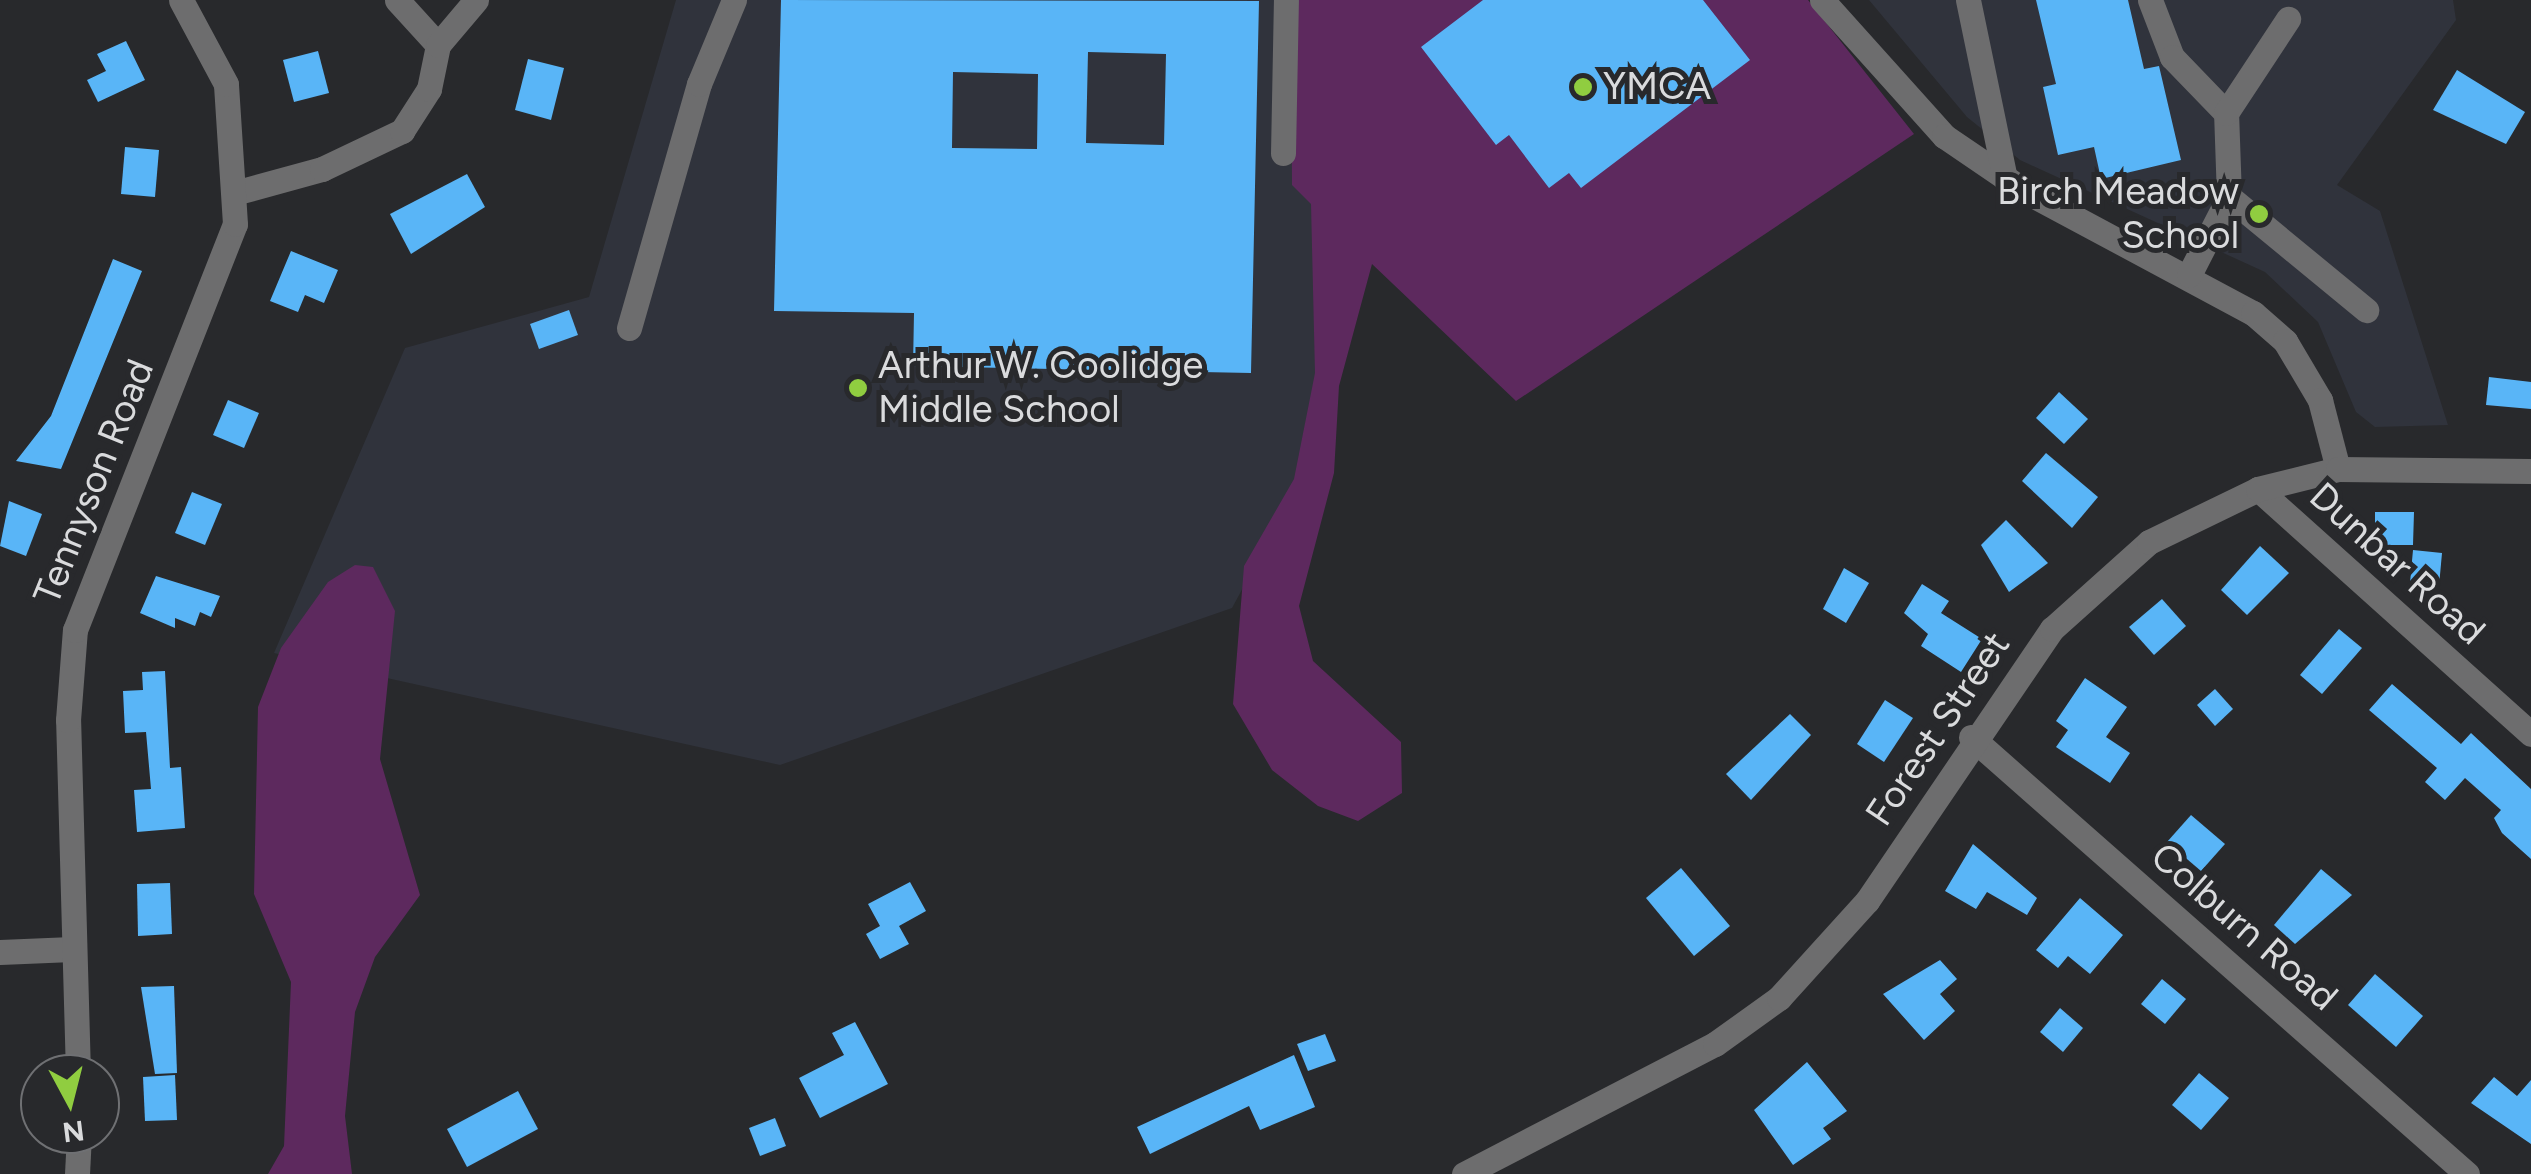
<!DOCTYPE html>
<html>
<head>
<meta charset="utf-8">
<style>
	body { margin:0 }
	#map { position:relative; width:2531px; height:1174px; overflow:hidden; background:#28292c; font-family:Figtree,sans-serif }
	div>[style] { position:absolute }
	.built>* { inset:0; background:#30333c }
	.green>* { inset:0; background:#5d295e }
	.building>* { inset:0; background:#59b5f7 }
	.minor>* { height:25px; margin:-12.5px; padding:0 12.5px; transform-origin:12.5px; border-radius:12.5px; background:#6d6d6e }
	.dots>* { width:28px; height:28px; translate:-50% -50%; box-sizing:border-box; border:5px solid #28292c; border-radius:50% }
	span { translate:-50% -50%; white-space:nowrap; text-align:center; line-height:1.15; -webkit-text-stroke:10px #28292c; paint-order:stroke }
	.poi-label { font-size:38px; color:#dadbdd }
	.left { translate:0 -50%; text-align:left }
	.right { translate:-100% -50%; text-align:right }
	.street-label { font-size:38px; color:#dadbdd }
	.north { position:absolute; left:20px; top:1054px; width:100px; height:100px; box-sizing:border-box; background:#28292c; border:2px solid #6f7073; border-radius:50%; rotate:173deg; font-size:28px; font-weight:700; line-height:40px; text-align:center; color:#dadbdd }
	.north::after { content:''; display:block; margin:auto; width:35px; height:45px; background:#90cd40; clip-path:polygon(50% 0,100% 100%,50% 72%,0 100%) }
</style>
</head>
<body>
<div id="map">
	<div class="built">
		<div style="clip-path:polygon(676px 0,1333px 0,1329px 429px,1232px 608px,780px 765px,274px 653px,405px 348px,589px 297px)"></div>
		<div style="clip-path:polygon(1869px 0,2453px 0,2456px 20px,2337px 185px,2380px 211px,2448px 425px,2375px 427px,2356px 412px,2318px 322px,2265px 272px,2020px 160px,1967px 117px)"></div>
	</div>
	<div class="green">
		<div style="clip-path:polygon(1291px 0,1808px 0,1914px 134px,1516px 401px,1372px 264px,1339px 386px,1334px 473px,1299px 606px,1313px 661px,1401px 742px,1402px 793px,1358px 821px,1318px 806px,1272px 770px,1233px 704px,1244px 566px,1294px 479px,1315px 373px,1311px 204px,1292px 185px)"></div>
		<div style="clip-path:polygon(355px 565px,373px 567px,395px 611px,380px 759px,420px 895px,375px 957px,355px 1012px,345px 1116px,352px 1174px,268px 1174px,284px 1146px,291px 982px,254px 894px,258px 707px,281px 648px,328px 582px)"></div>
	</div>
	<div class="building">
		<div style="clip-path:polygon(evenodd,781px 0,1259px 1px,1251px 373px,913px 366px,914px 313px,774px 311px,781px 0,1088px 52px,1166px 54px,1164px 145px,1086px 143px,1088px 52px,781px 0,953px 72px,1038px 74px,1037px 149px,952px 148px,953px 72px)"></div>
		<div style="clip-path:polygon(1483px 0,1703px 0,1750px 60px,1581px 188px,1569px 173px,1549px 188px,1509px 135px,1496px 145px,1421px 47px)"></div>
		<div style="clip-path:polygon(2036px 0,2128px 0,2144px 69px,2159px 66px,2181px 160px,2101px 179px,2094px 147px,2058px 155px,2043px 87px,2056px 84px)"></div>
		<div style="clip-path:polygon(126px 41px,145px 80px,98px 102px,87px 80px,106px 71px,97px 54px)"></div>
		<div style="clip-path:polygon(318px 51px,329px 93px,294px 102px,283px 60px)"></div>
		<div style="clip-path:polygon(528px 59px,564px 68px,551px 120px,515px 110px)"></div>
		<div style="clip-path:polygon(2457px 70px,2525px 112px,2506px 144px,2433px 110px)"></div>
		<div style="clip-path:polygon(125px 147px,159px 150px,155px 197px,121px 194px)"></div>
		<div style="clip-path:polygon(467px 174px,485px 207px,411px 254px,390px 214px)"></div>
		<div style="clip-path:polygon(291px 251px,338px 270px,324px 303px,305px 295px,298px 312px,270px 301px)"></div>
		<div style="clip-path:polygon(113px 259px,142px 271px,61px 469px,16px 461px,51px 416px)"></div>
		<div style="clip-path:polygon(569px 310px,578px 335px,539px 349px,530px 324px)"></div>
		<div style="clip-path:polygon(2489px 377px,2531px 382px,2531px 409px,2486px 405px)"></div>
		<div style="clip-path:polygon(2059px 392px,2088px 419px,2064px 444px,2036px 418px)"></div>
		<div style="clip-path:polygon(228px 400px,259px 413px,244px 448px,213px 435px)"></div>
		<div style="clip-path:polygon(2046px 453px,2098px 497px,2072px 528px,2022px 481px)"></div>
		<div style="clip-path:polygon(192px 492px,222px 504px,205px 545px,175px 533px)"></div>
		<div style="clip-path:polygon(9px 501px,42px 514px,26px 556px,0 546px)"></div>
		<div style="clip-path:polygon(2375px 512px,2414px 512px,2413px 545px,2375px 545px)"></div>
		<div style="clip-path:polygon(2006px 520px,2048px 563px,2009px 592px,1981px 545px)"></div>
		<div style="clip-path:polygon(2260px 546px,2289px 573px,2247px 615px,2221px 590px)"></div>
		<div style="clip-path:polygon(2413px 550px,2442px 553px,2439px 586px,2410px 583px)"></div>
		<div style="clip-path:polygon(1844px 568px,1869px 583px,1846px 623px,1823px 609px)"></div>
		<div style="clip-path:polygon(156px 576px,220px 596px,211px 617px,200px 612px,195px 626px,175px 618px,175px 628px,140px 613px)"></div>
		<div style="clip-path:polygon(1922px 584px,1949px 601px,1941px 613px,1982px 639px,1961px 672px,1921px 646px,1928px 634px,1904px 613px)"></div>
		<div style="clip-path:polygon(2162px 599px,2186px 626px,2154px 655px,2129px 627px)"></div>
		<div style="clip-path:polygon(2339px 629px,2362px 648px,2322px 694px,2300px 675px)"></div>
		<div style="clip-path:polygon(165px 671px,170px 768px,181px 767px,185px 828px,137px 832px,134px 790px,151px 789px,146px 732px,125px 733px,123px 691px,143px 690px,142px 672px)"></div>
		<div style="clip-path:polygon(2085px 678px,2127px 707px,2106px 737px,2130px 753px,2110px 783px,2056px 747px,2068px 730px,2056px 721px)"></div>
		<div style="clip-path:polygon(2392px 684px,2461px 744px,2471px 733px,2531px 789px,2531px 859px,2502px 833px,2494px 818px,2501px 810px,2465px 778px,2445px 800px,2425px 782px,2437px 768px,2369px 710px)"></div>
		<div style="clip-path:polygon(2215px 689px,2233px 709px,2215px 726px,2197px 705px)"></div>
		<div style="clip-path:polygon(1885px 700px,1913px 718px,1884px 762px,1857px 744px)"></div>
		<div style="clip-path:polygon(1790px 714px,1811px 735px,1751px 800px,1726px 774px)"></div>
		<div style="clip-path:polygon(2191px 815px,2225px 844px,2201px 871px,2167px 842px)"></div>
		<div style="clip-path:polygon(1973px 844px,2037px 898px,2027px 915px,1987px 892px,1976px 909px,1945px 891px)"></div>
		<div style="clip-path:polygon(1681px 868px,1730px 926px,1694px 956px,1646px 898px)"></div>
		<div style="clip-path:polygon(2321px 869px,2352px 895px,2295px 944px,2274px 925px)"></div>
		<div style="clip-path:polygon(910px 882px,926px 911px,899px 926px,909px 944px,880px 959px,866px 934px,880px 926px,868px 904px)"></div>
		<div style="clip-path:polygon(170px 883px,172px 934px,138px 936px,137px 884px)"></div>
		<div style="clip-path:polygon(2080px 898px,2123px 935px,2090px 974px,2068px 956px,2058px 968px,2036px 950px)"></div>
		<div style="clip-path:polygon(1940px 960px,1957px 979px,1940px 994px,1955px 1011px,1924px 1040px,1883px 994px)"></div>
		<div style="clip-path:polygon(2375px 974px,2423px 1016px,2396px 1047px,2348px 1005px)"></div>
		<div style="clip-path:polygon(2162px 979px,2186px 999px,2165px 1024px,2141px 1004px)"></div>
		<div style="clip-path:polygon(174px 986px,177px 1073px,155px 1074px,141px 987px)"></div>
		<div style="clip-path:polygon(2060px 1008px,2083px 1028px,2063px 1052px,2040px 1032px)"></div>
		<div style="clip-path:polygon(855px 1022px,888px 1084px,820px 1118px,799px 1078px,844px 1055px,832px 1033px)"></div>
		<div style="clip-path:polygon(1325px 1034px,1336px 1061px,1308px 1071px,1297px 1044px)"></div>
		<div style="clip-path:polygon(1294px 1055px,1315px 1107px,1260px 1130px,1249px 1106px,1150px 1154px,1137px 1127px)"></div>
		<div style="clip-path:polygon(1807px 1062px,1847px 1111px,1823px 1128px,1831px 1139px,1793px 1165px,1754px 1110px)"></div>
		<div style="clip-path:polygon(2199px 1073px,2229px 1098px,2201px 1130px,2172px 1105px)"></div>
		<div style="clip-path:polygon(175px 1075px,177px 1120px,145px 1121px,143px 1077px)"></div>
		<div style="clip-path:polygon(2494px 1077px,2517px 1096px,2531px 1080px,2531px 1144px,2471px 1103px)"></div>
		<div style="clip-path:polygon(518px 1091px,538px 1129px,467px 1167px,447px 1129px)"></div>
		<div style="clip-path:polygon(775px 1118px,786px 1146px,760px 1156px,749px 1128px)"></div>
	</div>
	<div class="minor">
		<div style="left:397px;top:0;width:61px;rotate:47.7deg"></div>
		<div style="left:1822px;top:0;width:183px;rotate:48.1deg"></div>
		<div style="left:1944px;top:136px;width:98px;rotate:34.2deg"></div>
		<div style="left:2025px;top:191px;width:259px;rotate:28.2deg"></div>
		<div style="left:2253px;top:313px;width:43px;rotate:41.2deg"></div>
		<div style="left:2285px;top:341px;width:69px;rotate:59.3deg"></div>
		<div style="left:2320px;top:400px;width:71px;rotate:75.4deg"></div>
		<div style="left:1968px;top:0;width:182px;rotate:78.3deg"></div>
		<div style="left:2150px;top:0;width:61px;rotate:68.9deg"></div>
		<div style="left:2172px;top:57px;width:78px;rotate:46deg"></div>
		<div style="left:1283px;top:153px;width:153px;rotate:-88.9deg"></div>
		<div style="left:238px;top:192px;width:87px;rotate:-15.3deg"></div>
		<div style="left:322px;top:169px;width:89px;rotate:-25.4deg"></div>
		<div style="left:402px;top:131px;width:50px;rotate:-57.3deg"></div>
		<div style="left:429px;top:89px;width:45px;rotate:-78.4deg"></div>
		<div style="left:438px;top:45px;width:59px;rotate:-49.8deg"></div>
		<div style="left:2229px;top:197px;width:178px;rotate:39.5deg"></div>
		<div style="left:2189px;top:275px;width:88px;rotate:-62.9deg"></div>
		<div style="left:2229px;top:197px;width:84px;rotate:-92deg"></div>
		<div style="left:2226px;top:113px;width:113px;rotate:-56.6deg"></div>
		<div style="left:629px;top:328px;width:254px;rotate:-74deg"></div>
		<div style="left:699px;top:84px;width:91px;rotate:-67.4deg"></div>
		<div style="left:2258px;top:489px;width:367px;rotate:41.9deg"></div>
		<div style="left:1971px;top:737px;width:661px;rotate:41.38deg"></div>
		<div style="left:0;top:952px;width:72px;rotate:-2.4deg"></div>
		<div style="left:78px;top:1074px;width:354px;rotate:-91.6deg"></div>
		<div style="left:68px;top:720px;width:90px;rotate:-85.6deg"></div>
		<div style="left:75px;top:630px;width:436px;rotate:-68.5deg"></div>
		<div style="left:235px;top:224px;width:140px;rotate:-93.7deg"></div>
		<div style="left:226px;top:84px;width:95px;rotate:-118.2deg"></div>
		<div style="left:77px;top:1174px;width:40px;rotate:-87.1deg"></div>
		<div style="left:1464px;top:1174px;width:283px;rotate:-27.4deg"></div>
		<div style="left:1715px;top:1044px;width:79px;rotate:-35.7deg"></div>
		<div style="left:1779px;top:998px;width:131px;rotate:-47.8deg"></div>
		<div style="left:1867px;top:901px;width:329px;rotate:-55.8deg"></div>
		<div style="left:2052px;top:629px;width:130px;rotate:-41.9deg"></div>
		<div style="left:2149px;top:542px;width:121px;rotate:-25.9deg"></div>
		<div style="left:2258px;top:489px;width:82px;rotate:-14deg"></div>
		<div style="left:2338px;top:469px;width:193px;rotate:0.6deg"></div>
	</div>
	<div class="dots">
		<div style="left:1583px;top:87px;background:#90cd40"></div>
		<div style="left:2259px;top:214px;background:#90cd40"></div>
		<div style="left:858px;top:388px;background:#90cd40"></div>
	</div>
	<div class="poi-label">
		<span class="left" style="left:1603px;top:87px">YMCA</span>
		<span class="right" style="left:2239px;top:214px">Birch Meadow<br>School</span>
		<span class="left" style="left:878px;top:388px">Arthur W. Coolidge<br>Middle School</span>
	</div>
	<div class="street-label">
		<span style="left:94px;top:482px;rotate:-68deg">Tennyson Road</span>
		<span style="left:2397px;top:564px;rotate:42deg">Dunbar Road</span>
		<span style="left:1938px;top:729px;rotate:-56deg">Forest Street</span>
		<span style="left:2244px;top:927px;rotate:41deg">Colburn Road</span>
	</div>
	<div class="north">N</div>
</div>
</body>
</html>
